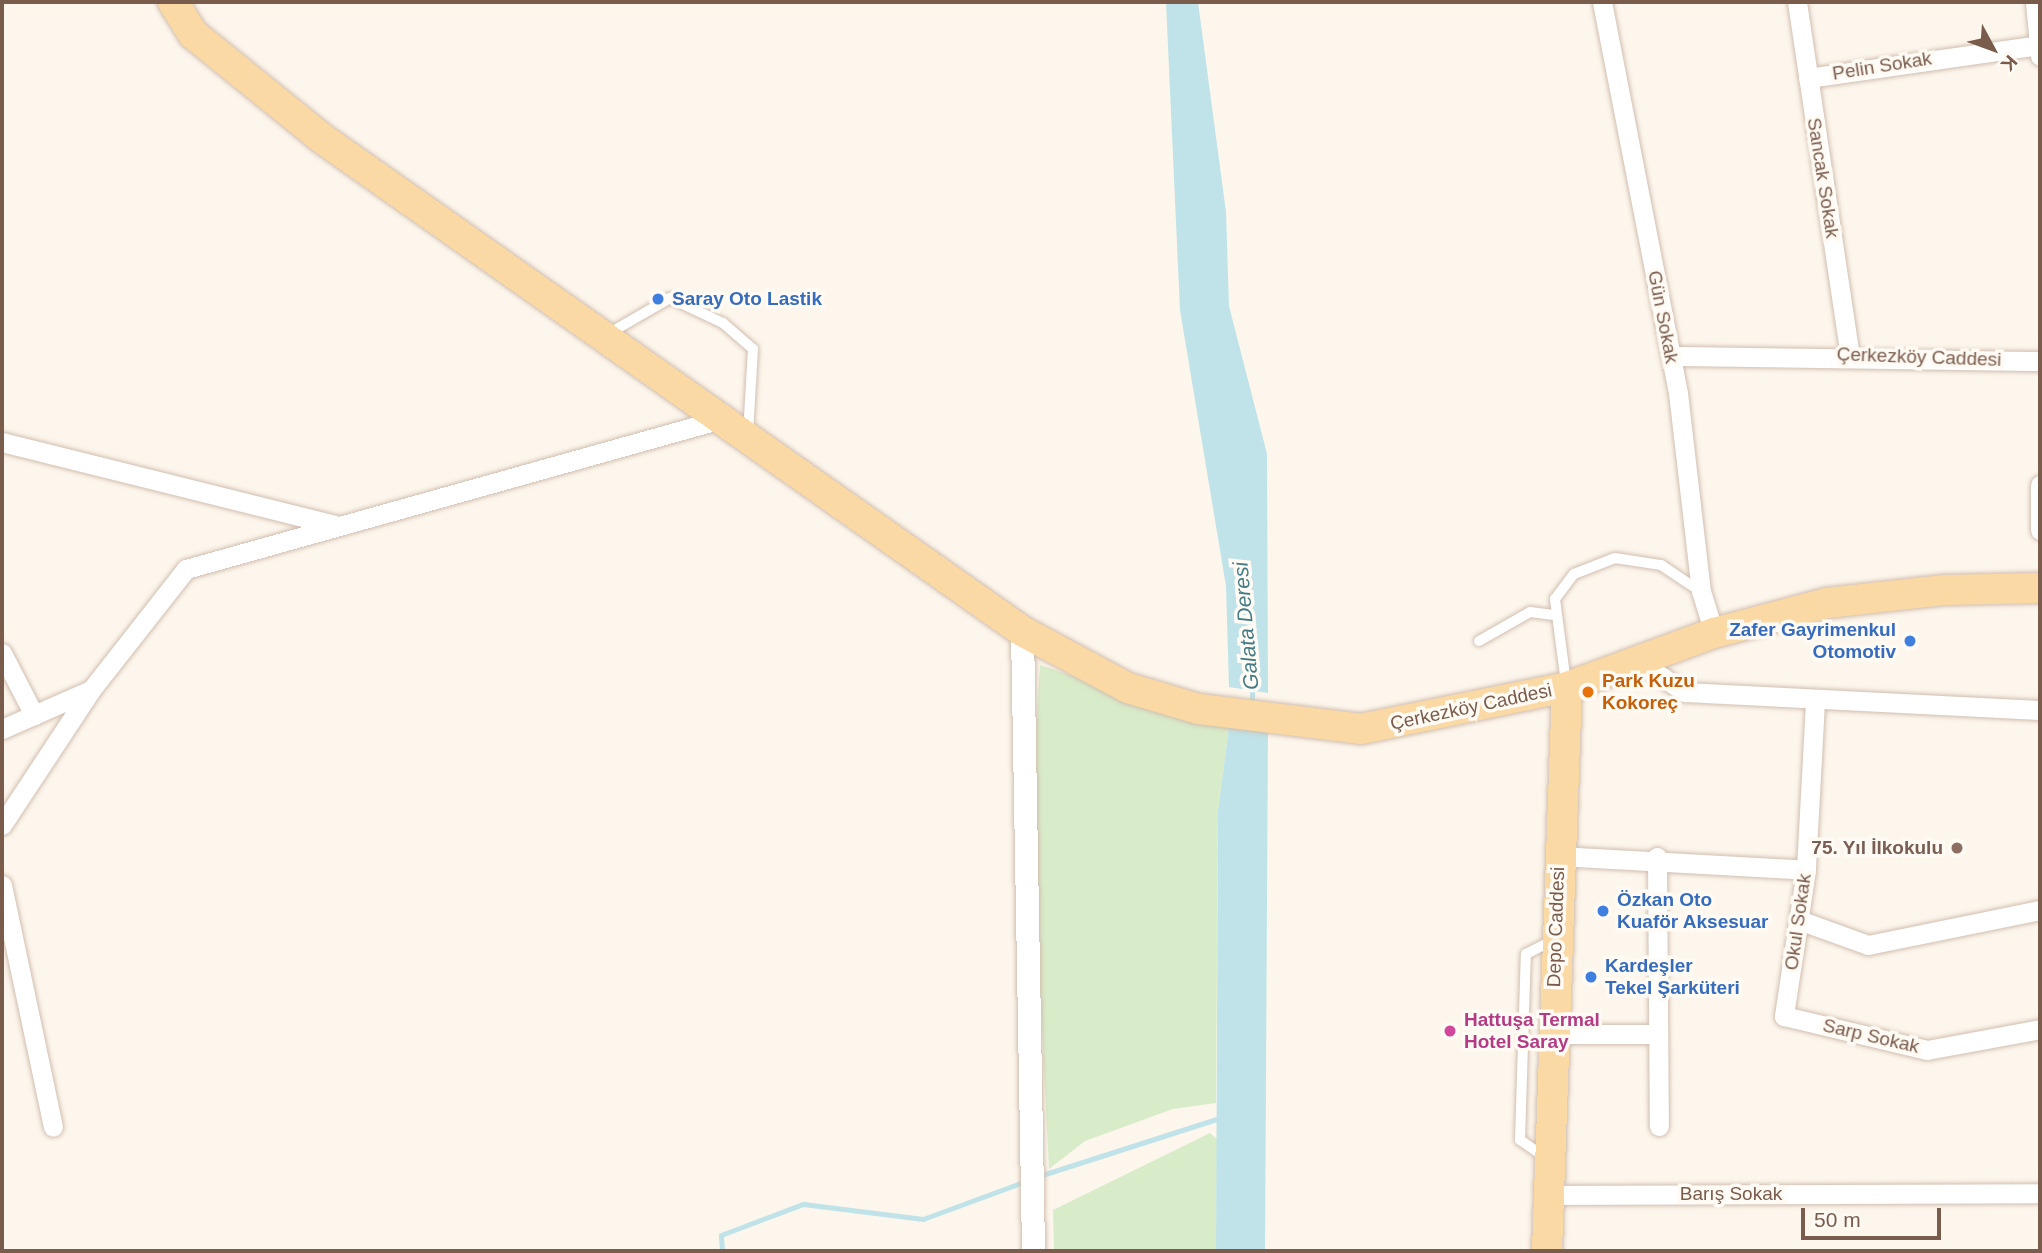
<!DOCTYPE html>
<html>
<head>
<meta charset="utf-8">
<style>
	body { margin:0 }
	#map { position:relative; width:2042px; height:1253px; overflow:hidden; background:#fdf6ec; font-family:Arial,sans-serif }
	div>[style] { position:absolute }
	.green>* { inset:0; background:#d8ecc9 }
	.water>* { inset:0; background:#bfe3e8 }
	.stream>* { height:5px; margin:-2.5px; padding:0 2.5px; transform-origin:2.5px; border-radius:2.5px; background:#bfe3e8 }
	.roads { filter:drop-shadow(0 0 2px #d1beb0) drop-shadow(0 0 2px #d1beb0) }
	.service>* { height:10px; margin:-5px; padding:0 5px; transform-origin:5px; border-radius:5px; background:#fff }
	.minor>* { height:19px; margin:-9.5px; padding:0 9.5px; transform-origin:9.5px; border-radius:9.5px; background:#fff }
	.tertiary>* { height:23px; margin:-11.5px; padding:0 11.5px; transform-origin:11.5px; border-radius:11.5px; background:#fff }
	.primary>* { height:30px; margin:-15px; padding:0 15px; transform-origin:15px; border-radius:15px; background:#fbd9a5 }
	.dots>* { width:19px; height:19px; translate:-50% -50%; box-sizing:border-box; border:4px solid #fffaf3; border-radius:50% }
	span { translate:-50% -50%; white-space:nowrap; text-align:center; line-height:1.15; -webkit-text-stroke:7px #fffaf3; paint-order:stroke }
	.street-label { font-size:19px; color:#7a5c4d }
	.shop-label { font-size:19px; color:#366cbe; font-weight:700 }
	.left { translate:0 -50%; text-align:left }
	.right { translate:-100% -50%; text-align:right }
	.food-label { font-size:19px; color:#c56008; font-weight:700 }
	.education-label { font-size:19px; color:#785e54; font-weight:700 }
	.hotel-label { font-size:19px; color:#b23c85; font-weight:700 }
	.water-label { font-size:21px; color:#437c86; font-style:italic }
	.frame { position:absolute; inset:0; border:4px solid #7a5c4d; pointer-events:none }
	.north { position:absolute; left:1958px; top:14px; width:70px; height:70px; -webkit-text-stroke:5px #fffaf3; paint-order:stroke; rotate:131deg; font-size:19px; font-weight:700; line-height:28px; text-align:center; color:#7a5c4d }
	.north::after { content:''; display:block; margin:auto; width:24px; height:32px; background:#7a5c4d; clip-path:polygon(50% 0,100% 100%,50% 72%,0 100%) }
	.scale { position:absolute; left:1801px; top:1208px; width:140px; height:32px; box-sizing:border-box; border:4px solid #7a5c4d; border-top:0; padding-left:9px; font-size:21px; line-height:24px; white-space:nowrap; color:#7a5c4d; -webkit-text-stroke:5px #fffaf3; paint-order:stroke }
</style>
</head>
<body>
<div id="map">
	<div class="green">
		<div style="clip-path:polygon(1040px 665px,1161px 705px,1230px 719px,1218px 811px,1216px 1103px,1173px 1109px,1085px 1141px,1049px 1169px,1031px 806px)"></div>
		<div style="clip-path:polygon(1210px 1133px,1217px 1139px,1216px 1251px,1054px 1251px,1053px 1210px)"></div>
	</div>
	<div class="water">
		<div style="clip-path:polygon(1166px 2px,1198px 2px,1226px 212px,1229px 306px,1267px 454px,1268px 693px,1229px 687px,1226px 586px,1180px 310px)"></div>
		<div style="clip-path:polygon(1230px 719px,1268px 724px,1265px 1251px,1216px 1251px,1218px 811px)"></div>
	</div>
	<div class="stream">
		<div style="left:1252px;top:684px;width:22px;rotate:90deg"></div>
		<div style="left:1039px;top:1176px;width:193px;rotate:-17.8deg"></div>
		<div style="left:722px;top:1251px;width:16px;rotate:-94deg"></div>
		<div style="left:721px;top:1235px;width:88px;rotate:-20.7deg"></div>
		<div style="left:803px;top:1204px;width:121px;rotate:7.1deg"></div>
		<div style="left:923px;top:1219px;width:110px;rotate:-20.3deg"></div>
	</div>
	<div class="roads">
		<div class="service">
			<div style="left:608px;top:334px;width:72px;rotate:-30.1deg"></div>
			<div style="left:670px;top:298px;width:59px;rotate:25.3deg"></div>
			<div style="left:723px;top:323px;width:40px;rotate:41deg"></div>
			<div style="left:753px;top:349px;width:84px;rotate:93.4deg"></div>
			<div style="left:1479px;top:641px;width:59px;rotate:-29.6deg"></div>
			<div style="left:1530px;top:612px;width:24px;rotate:7deg"></div>
			<div style="left:1566px;top:683px;width:85px;rotate:-97.5deg"></div>
			<div style="left:1555px;top:599px;width:31px;rotate:-53deg"></div>
			<div style="left:1574px;top:574px;width:44px;rotate:-21.3deg"></div>
			<div style="left:1615px;top:558px;width:47px;rotate:8.7deg"></div>
			<div style="left:1661px;top:565px;width:47px;rotate:33.7deg"></div>
			<div style="left:1546px;top:1158px;width:32px;rotate:-145deg"></div>
			<div style="left:1520px;top:1140px;width:186px;rotate:-88.2deg"></div>
			<div style="left:1526px;top:954px;width:29px;rotate:-27deg"></div>
		</div>
		<div class="minor">
			<div style="left:1602px;top:2px;width:398px;rotate:79deg"></div>
			<div style="left:1678px;top:393px;width:199px;rotate:83.4deg"></div>
			<div style="left:1701px;top:591px;width:44px;rotate:72.8deg"></div>
			<div style="left:1797px;top:2px;width:357px;rotate:81.5deg"></div>
			<div style="left:2035px;top:2px;width:54px;rotate:84.7deg"></div>
			<div style="left:1808px;top:78px;width:233px;rotate:-8.1deg"></div>
			<div style="left:1671px;top:356px;width:369px;rotate:0.8deg"></div>
			<div style="left:2px;top:442px;width:342px;rotate:14deg"></div>
			<div style="left:2040px;top:485px;width:45px;rotate:90deg"></div>
			<div style="left:2px;top:653px;width:70px;rotate:62.7deg"></div>
			<div style="left:1641px;top:663px;width:53px;rotate:33.4deg"></div>
			<div style="left:1685px;top:692px;width:355px;rotate:2.9deg"></div>
			<div style="left:1815px;top:702px;width:168px;rotate:93.1deg"></div>
			<div style="left:1806px;top:870px;width:148px;rotate:98.6deg"></div>
			<div style="left:1784px;top:1016px;width:147px;rotate:13.4deg"></div>
			<div style="left:1927px;top:1050px;width:115px;rotate:-10.5deg"></div>
			<div style="left:2px;top:729px;width:97px;rotate:-23.7deg"></div>
			<div style="left:91px;top:690px;width:154px;rotate:-51.9deg"></div>
			<div style="left:186px;top:569px;width:560px;rotate:-15.65deg"></div>
			<div style="left:2px;top:825px;width:162px;rotate:-56.6deg"></div>
			<div style="left:1559px;top:856px;width:247px;rotate:3.2deg"></div>
			<div style="left:1657px;top:857px;width:269px;rotate:89.6deg"></div>
			<div style="left:2px;top:885px;width:247px;rotate:78.1deg"></div>
			<div style="left:1799px;top:920px;width:73px;rotate:19.9deg"></div>
			<div style="left:1868px;top:945px;width:176px;rotate:-11.5deg"></div>
			<div style="left:1552px;top:1034px;width:106px"></div>
			<div style="left:1548px;top:1195px;width:492px;rotate:-0.2deg"></div>
		</div>
		<div class="tertiary">
			<div style="left:1022px;top:631px;width:620px;rotate:88.98deg"></div>
		</div>
		<div class="primary">
			<div style="left:173px;top:2px;width:38px;rotate:58deg"></div>
			<div style="left:193px;top:34px;width:164px;rotate:39deg"></div>
			<div style="left:320px;top:137px;width:858px;rotate:35.13deg"></div>
			<div style="left:1022px;top:631px;width:120px;rotate:28.3deg"></div>
			<div style="left:1128px;top:688px;width:74px;rotate:16.5deg"></div>
			<div style="left:1199px;top:709px;width:163px;rotate:7deg"></div>
			<div style="left:1361px;top:729px;width:210px;rotate:-11.5deg"></div>
			<div style="left:1567px;top:687px;width:157px;rotate:-20.2deg"></div>
			<div style="left:1714px;top:633px;width:117px;rotate:-14.9deg"></div>
			<div style="left:1827px;top:603px;width:119px;rotate:-6.3deg"></div>
			<div style="left:1945px;top:590px;width:95px;rotate:-1.2deg"></div>
			<div style="left:1547px;top:1251px;width:564px;rotate:-87.97deg"></div>
		</div>
	</div>
	<div class="dots">
		<div style="left:658px;top:299px;background:#3f7fe0"></div>
		<div style="left:1910px;top:641px;background:#3f7fe0"></div>
		<div style="left:1588px;top:692px;background:#e8710a"></div>
		<div style="left:1957px;top:848px;background:#8d6e63"></div>
		<div style="left:1603px;top:911px;background:#3f7fe0"></div>
		<div style="left:1591px;top:977px;background:#3f7fe0"></div>
		<div style="left:1450px;top:1031px;background:#d1479c"></div>
	</div>
	<div class="street-label">
		<span style="left:1882px;top:66px;rotate:-9deg">Pelin Sokak</span>
		<span style="left:1823px;top:178px;rotate:81deg">Sancak Sokak</span>
		<span style="left:1663px;top:317px;rotate:79deg">Gün Sokak</span>
		<span style="left:1919px;top:357px;rotate:2deg">Çerkezköy Caddesi</span>
		<span style="left:1471px;top:707px;rotate:-12deg">Çerkezköy Caddesi</span>
		<span style="left:1798px;top:922px;rotate:-82deg">Okul Sokak</span>
		<span style="left:1556px;top:927px;rotate:-88deg">Depo Caddesi</span>
		<span style="left:1871px;top:1036px;rotate:13deg">Sarp Sokak</span>
		<span style="left:1731px;top:1194px">Barış Sokak</span>
	</div>
	<div class="shop-label">
		<span class="left" style="left:672px;top:299px">Saray Oto Lastik</span>
		<span class="right" style="left:1896px;top:641px">Zafer Gayrimenkul<br>Otomotiv</span>
		<span class="left" style="left:1617px;top:911px">Özkan Oto<br>Kuaför Aksesuar</span>
		<span class="left" style="left:1605px;top:977px">Kardeşler<br>Tekel Şarküteri</span>
	</div>
	<div class="food-label">
		<span class="left" style="left:1602px;top:692px">Park Kuzu<br>Kokoreç</span>
	</div>
	<div class="education-label">
		<span class="right" style="left:1943px;top:848px">75. Yıl İlkokulu</span>
	</div>
	<div class="hotel-label">
		<span class="left" style="left:1464px;top:1031px">Hattuşa Termal<br>Hotel Saray</span>
	</div>
	<div class="water-label">
		<span style="left:1246px;top:626px;rotate:-95deg">Galata Deresi</span>
	</div>
	<div class="frame"></div>
	<div class="north">K</div>
	<div class="scale">50 m</div>
</div>
</body>
</html>
